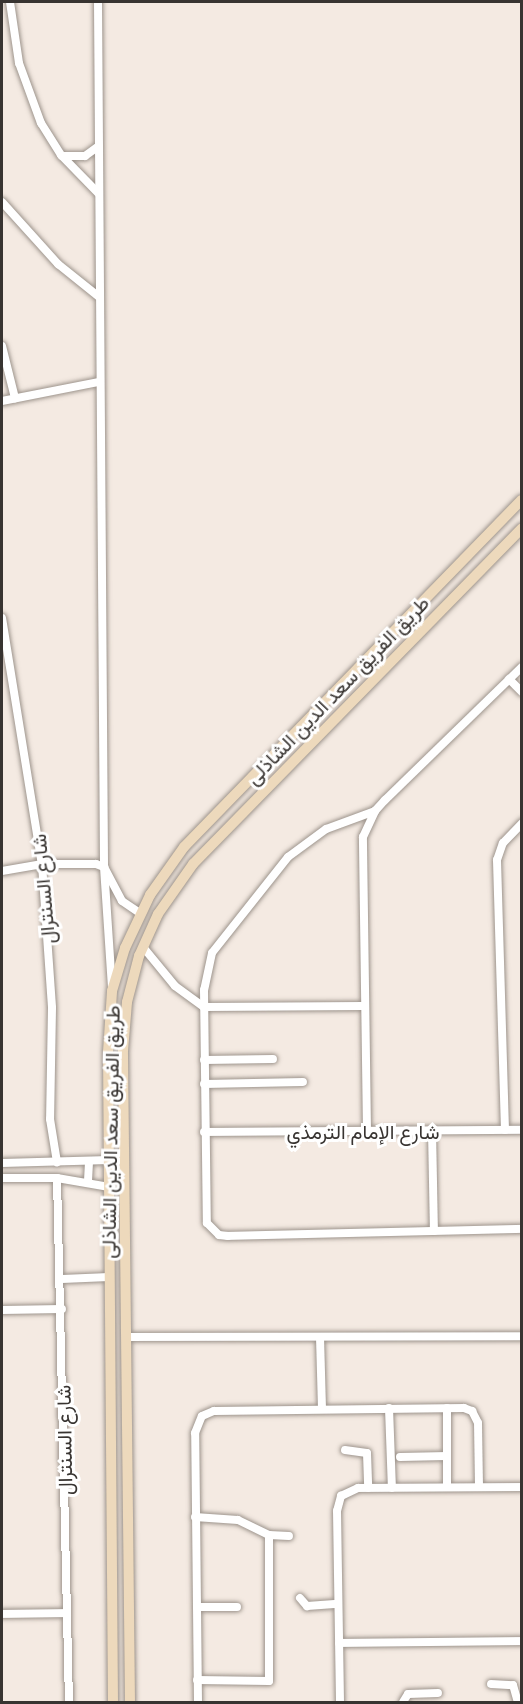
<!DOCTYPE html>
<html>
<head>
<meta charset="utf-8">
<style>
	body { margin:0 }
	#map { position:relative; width:523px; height:1704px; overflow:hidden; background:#f4eae2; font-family:"Golos Text",Vazirmatn,sans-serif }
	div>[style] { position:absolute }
	.roads { filter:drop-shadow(0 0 2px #9d948c) drop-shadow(0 0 2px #9d948c) }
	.street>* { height:8px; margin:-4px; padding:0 4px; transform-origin:4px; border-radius:4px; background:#fff }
	.secondary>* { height:10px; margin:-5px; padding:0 5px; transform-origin:5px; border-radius:5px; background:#edd9bc }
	span { translate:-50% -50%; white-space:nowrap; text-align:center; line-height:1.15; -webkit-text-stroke:6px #fff; paint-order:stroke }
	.street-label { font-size:20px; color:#383431 }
	.frame { position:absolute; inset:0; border:3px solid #383431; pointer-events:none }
</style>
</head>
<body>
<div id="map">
	<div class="roads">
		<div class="street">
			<div style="left:10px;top:2px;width:62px;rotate:81.6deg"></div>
			<div style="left:19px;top:63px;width:64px;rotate:69.9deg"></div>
			<div style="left:41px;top:123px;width:38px;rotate:58deg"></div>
			<div style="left:61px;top:155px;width:54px;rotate:45.7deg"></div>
			<div style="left:98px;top:2px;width:865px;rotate:89.6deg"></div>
			<div style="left:104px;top:867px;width:122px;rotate:86.2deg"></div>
			<div style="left:62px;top:156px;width:23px"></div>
			<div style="left:85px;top:156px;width:17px;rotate:-36deg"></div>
			<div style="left:2px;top:202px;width:84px;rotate:47.9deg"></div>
			<div style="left:58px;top:264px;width:53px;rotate:38.8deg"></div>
			<div style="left:2px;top:346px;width:54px;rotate:76deg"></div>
			<div style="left:2px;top:401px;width:99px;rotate:-11.1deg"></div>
			<div style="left:2px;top:618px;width:249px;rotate:80.8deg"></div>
			<div style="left:42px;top:864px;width:144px;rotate:86deg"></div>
			<div style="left:52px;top:1008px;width:111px;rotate:91deg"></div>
			<div style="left:50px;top:1119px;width:44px;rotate:80.8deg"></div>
			<div style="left:509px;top:679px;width:18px;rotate:45deg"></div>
			<div style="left:375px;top:811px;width:52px;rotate:159.8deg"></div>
			<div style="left:326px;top:829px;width:47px;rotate:143.6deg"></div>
			<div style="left:288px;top:857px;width:122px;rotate:128.4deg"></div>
			<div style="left:212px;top:953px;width:38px;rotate:102deg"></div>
			<div style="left:204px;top:990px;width:233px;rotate:89.3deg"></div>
			<div style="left:207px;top:1223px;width:17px;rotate:45deg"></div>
			<div style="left:219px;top:1235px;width:9px;rotate:6deg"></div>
			<div style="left:228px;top:1236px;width:294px;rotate:-1.4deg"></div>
			<div style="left:2px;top:871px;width:41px;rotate:-9.9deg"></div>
			<div style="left:42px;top:864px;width:54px"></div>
			<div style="left:96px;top:864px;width:9px;rotate:21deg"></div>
			<div style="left:104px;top:867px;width:38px;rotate:62deg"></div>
			<div style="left:122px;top:901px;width:23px;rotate:34deg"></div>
			<div style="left:143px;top:947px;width:50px;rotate:50.6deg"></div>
			<div style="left:175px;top:986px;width:36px;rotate:36deg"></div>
			<div style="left:204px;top:1007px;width:160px;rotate:-0.4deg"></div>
			<div style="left:204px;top:1060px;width:69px;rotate:-0.8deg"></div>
			<div style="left:204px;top:1084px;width:99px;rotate:-1.2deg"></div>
			<div style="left:432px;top:1130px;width:101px;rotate:88.9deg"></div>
			<div style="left:505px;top:1130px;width:270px;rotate:-91.7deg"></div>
			<div style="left:497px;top:860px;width:18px;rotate:-71deg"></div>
			<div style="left:503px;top:843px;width:28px;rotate:-46deg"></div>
			<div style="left:367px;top:1131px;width:294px;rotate:-90.8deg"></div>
			<div style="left:363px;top:837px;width:29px;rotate:-65deg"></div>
			<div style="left:375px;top:811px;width:15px;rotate:-48deg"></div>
			<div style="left:385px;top:800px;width:191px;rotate:-44.2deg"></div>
			<div style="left:204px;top:1132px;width:318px;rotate:-0.4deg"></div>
			<div style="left:2px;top:1163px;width:107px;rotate:-1.6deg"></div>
			<div style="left:2px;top:1178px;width:55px"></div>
			<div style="left:57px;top:1178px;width:53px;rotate:9.8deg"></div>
			<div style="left:57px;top:1178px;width:524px;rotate:88.69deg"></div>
			<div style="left:88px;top:1181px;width:20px;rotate:-87deg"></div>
			<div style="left:62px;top:1279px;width:47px;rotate:-2.4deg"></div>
			<div style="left:2px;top:1310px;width:60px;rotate:-1deg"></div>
			<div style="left:126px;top:1337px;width:396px;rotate:-0.1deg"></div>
			<div style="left:320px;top:1337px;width:72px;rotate:88.4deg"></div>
			<div style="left:389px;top:1408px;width:80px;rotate:87.9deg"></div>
			<div style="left:447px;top:1408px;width:79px;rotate:90deg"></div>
			<div style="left:345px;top:1450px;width:22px;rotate:8deg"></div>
			<div style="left:367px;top:1453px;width:35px;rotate:88deg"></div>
			<div style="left:400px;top:1457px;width:47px;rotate:-1.2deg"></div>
			<div style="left:195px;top:1517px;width:43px;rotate:4deg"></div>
			<div style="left:238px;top:1520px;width:34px;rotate:26deg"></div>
			<div style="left:269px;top:1535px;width:20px;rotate:3deg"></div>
			<div style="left:300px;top:1598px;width:11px;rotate:49deg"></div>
			<div style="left:307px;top:1606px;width:31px;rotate:-4deg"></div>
			<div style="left:197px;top:1607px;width:40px"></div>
			<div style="left:2px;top:1614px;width:65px;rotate:-0.9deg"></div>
			<div style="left:339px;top:1643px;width:183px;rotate:-0.6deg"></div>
			<div style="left:197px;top:1680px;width:72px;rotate:0.8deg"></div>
			<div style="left:269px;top:1681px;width:146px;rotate:-90deg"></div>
			<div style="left:491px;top:1684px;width:22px;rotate:3deg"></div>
			<div style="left:513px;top:1685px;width:18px;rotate:74deg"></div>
			<div style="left:198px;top:1702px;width:269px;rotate:-90.6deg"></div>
			<div style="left:195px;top:1433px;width:18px;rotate:-68deg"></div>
			<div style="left:202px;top:1416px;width:13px;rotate:-23deg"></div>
			<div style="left:214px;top:1411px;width:250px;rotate:-0.7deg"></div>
			<div style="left:464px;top:1408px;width:9px;rotate:21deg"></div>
			<div style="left:472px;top:1411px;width:13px;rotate:63deg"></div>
			<div style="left:478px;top:1423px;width:64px;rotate:89.1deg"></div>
			<div style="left:340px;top:1702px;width:191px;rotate:-90.9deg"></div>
			<div style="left:337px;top:1511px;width:16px;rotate:-75deg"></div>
			<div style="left:341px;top:1496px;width:19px;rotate:-25deg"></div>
			<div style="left:358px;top:1488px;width:164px;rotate:-0.3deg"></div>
			<div style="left:403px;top:1702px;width:9px;rotate:-58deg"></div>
			<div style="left:408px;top:1694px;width:30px;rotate:-2deg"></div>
		</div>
		<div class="secondary">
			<div style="left:113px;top:1702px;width:650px;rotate:-90.44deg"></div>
			<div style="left:108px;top:1052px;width:61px;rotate:-86.2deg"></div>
			<div style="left:112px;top:991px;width:45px;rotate:-73.2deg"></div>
			<div style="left:125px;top:948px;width:59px;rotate:-64.7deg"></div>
			<div style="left:150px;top:895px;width:59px;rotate:-54.7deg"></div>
			<div style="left:184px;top:847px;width:484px;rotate:-45.8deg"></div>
			<div style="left:130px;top:1702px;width:651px;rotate:-90.62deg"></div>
			<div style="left:123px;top:1051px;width:49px;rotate:-85.3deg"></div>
			<div style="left:127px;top:1002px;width:48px;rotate:-75.4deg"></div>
			<div style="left:139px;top:956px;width:46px;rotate:-65.7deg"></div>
			<div style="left:158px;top:914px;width:61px;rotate:-55deg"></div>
			<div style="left:193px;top:864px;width:470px;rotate:-45.6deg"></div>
		</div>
	</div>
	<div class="street-label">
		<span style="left:337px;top:690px;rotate:-46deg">طريق الفريق سعد الدين الشاذلى</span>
		<span style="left:43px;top:889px;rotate:-95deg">شارع السنترال</span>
		<span style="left:363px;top:1131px">شارع الإمام الترمذي</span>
		<span style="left:110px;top:1132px;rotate:-89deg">طريق الفريق سعد الدين الشاذلى</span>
		<span style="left:64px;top:1440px;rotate:-91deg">شارع السنترال</span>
	</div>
	<div class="frame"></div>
</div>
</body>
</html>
